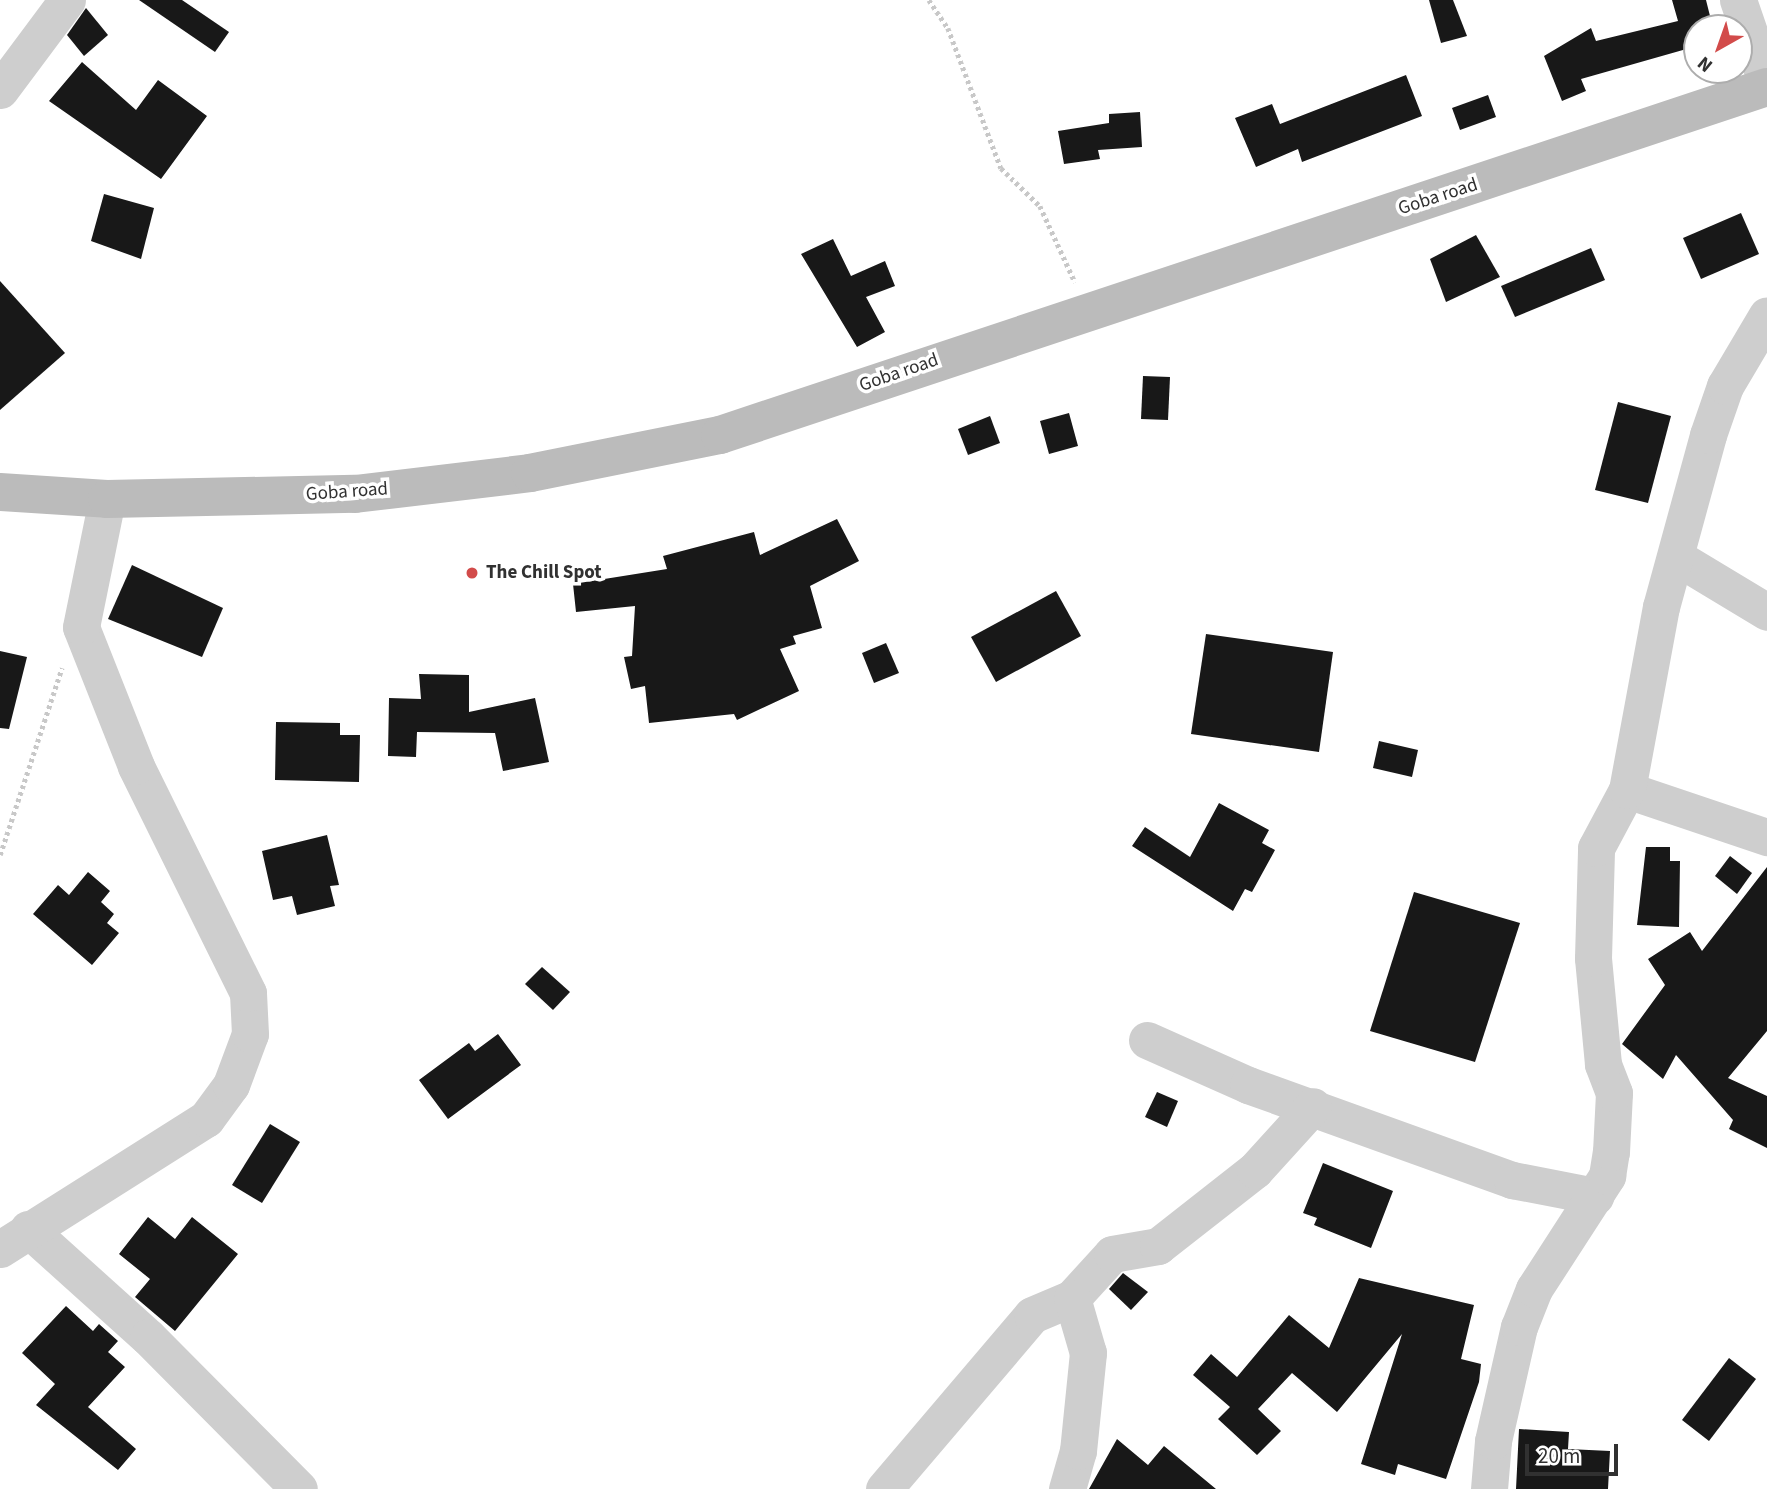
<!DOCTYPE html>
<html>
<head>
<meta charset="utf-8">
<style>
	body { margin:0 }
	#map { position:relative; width:1767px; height:1489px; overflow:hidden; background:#fff; font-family:"Source Sans 3",sans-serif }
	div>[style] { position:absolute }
	.building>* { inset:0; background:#181818 }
	.path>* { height:4.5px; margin-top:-2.25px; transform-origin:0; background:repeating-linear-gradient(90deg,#c8c8c8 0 3.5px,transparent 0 7px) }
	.minor>* { height:37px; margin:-18.5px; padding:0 18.5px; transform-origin:18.5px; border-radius:18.5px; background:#cecece }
	.secondary>* { height:38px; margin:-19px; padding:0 19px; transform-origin:19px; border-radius:19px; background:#bbb }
	.dots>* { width:19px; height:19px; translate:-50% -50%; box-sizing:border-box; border:4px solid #fff; border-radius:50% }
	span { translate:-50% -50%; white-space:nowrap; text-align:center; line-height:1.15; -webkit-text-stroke:7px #fff; paint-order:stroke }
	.street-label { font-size:19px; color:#313131 }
	.poi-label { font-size:19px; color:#313131; font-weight:700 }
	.left { translate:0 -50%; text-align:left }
	.north { position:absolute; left:1683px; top:14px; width:70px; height:70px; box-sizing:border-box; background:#fff; border:2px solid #adadad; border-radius:50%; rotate:220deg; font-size:19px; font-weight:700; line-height:28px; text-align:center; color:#313131 }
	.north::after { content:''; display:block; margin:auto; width:24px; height:32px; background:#d24b4a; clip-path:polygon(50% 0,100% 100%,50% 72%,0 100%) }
	.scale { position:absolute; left:1525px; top:1444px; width:93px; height:32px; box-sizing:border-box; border:4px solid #313131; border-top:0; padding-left:9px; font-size:21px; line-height:24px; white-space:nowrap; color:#313131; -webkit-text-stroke:5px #fff; paint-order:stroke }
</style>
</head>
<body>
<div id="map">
	<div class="building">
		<div style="clip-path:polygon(139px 0,182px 0,229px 32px,215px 52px)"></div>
		<div style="clip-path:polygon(1429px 0,1453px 0,1467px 36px,1441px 43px)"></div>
		<div style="clip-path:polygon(1672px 0,1706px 0,1713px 28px,1697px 28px,1697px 46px,1581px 79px,1586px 91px,1562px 101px,1544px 56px,1591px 28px,1596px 41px,1678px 21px)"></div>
		<div style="clip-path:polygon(86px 8px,108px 35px,84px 56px,67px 35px)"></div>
		<div style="clip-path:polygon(82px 62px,136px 110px,158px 80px,207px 116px,161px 179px,49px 101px)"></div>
		<div style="clip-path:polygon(1406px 75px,1422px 116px,1302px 162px,1298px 149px,1256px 167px,1235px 118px,1272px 104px,1280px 124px)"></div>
		<div style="clip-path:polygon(1488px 95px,1496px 117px,1460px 130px,1452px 108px)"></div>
		<div style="clip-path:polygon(1140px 112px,1142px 147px,1098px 150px,1100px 159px,1064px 164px,1058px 131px,1109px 123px,1109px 114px)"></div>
		<div style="clip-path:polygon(104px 194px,154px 208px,141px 259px,91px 241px)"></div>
		<div style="clip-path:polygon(1741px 213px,1759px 254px,1701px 279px,1683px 238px)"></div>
		<div style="clip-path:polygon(1476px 235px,1500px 277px,1446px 302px,1430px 259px)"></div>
		<div style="clip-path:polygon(833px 239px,851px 276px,885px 261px,895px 286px,866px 297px,885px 332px,857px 347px,801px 254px)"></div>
		<div style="clip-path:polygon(1591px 248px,1605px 280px,1515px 317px,1501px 286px)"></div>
		<div style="clip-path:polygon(0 281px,65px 353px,0 410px)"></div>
		<div style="clip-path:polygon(1143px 376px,1170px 377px,1168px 420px,1141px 419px)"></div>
		<div style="clip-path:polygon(1618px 402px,1671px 416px,1648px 503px,1595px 490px)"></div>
		<div style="clip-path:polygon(1069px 413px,1078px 446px,1049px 454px,1040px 421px)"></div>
		<div style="clip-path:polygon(990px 416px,1000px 443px,968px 455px,958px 429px)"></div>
		<div style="clip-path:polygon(837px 519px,859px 561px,810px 586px,822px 628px,793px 636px,796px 644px,780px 649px,799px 691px,737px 720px,734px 714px,649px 723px,645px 686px,631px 689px,624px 657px,632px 656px,635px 606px,576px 612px,573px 584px,667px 569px,663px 556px,754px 532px,760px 555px)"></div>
		<div style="clip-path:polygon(132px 565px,223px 608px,202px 657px,108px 619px)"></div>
		<div style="clip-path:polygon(1056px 591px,1081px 636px,996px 682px,971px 637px)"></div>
		<div style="clip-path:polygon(1206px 634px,1333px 652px,1319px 752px,1191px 734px)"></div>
		<div style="clip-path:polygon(886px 643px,899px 673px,874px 683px,862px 653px)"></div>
		<div style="clip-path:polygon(0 651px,27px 657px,9px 729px,0 728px)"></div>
		<div style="clip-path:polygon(419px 674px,469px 675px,469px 712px,535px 698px,549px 762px,503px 771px,495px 733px,417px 732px,416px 757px,388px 756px,389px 698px,421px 699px)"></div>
		<div style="clip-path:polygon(276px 722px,340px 723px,340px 735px,360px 735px,359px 782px,275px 780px)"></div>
		<div style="clip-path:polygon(1379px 741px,1418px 750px,1412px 777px,1373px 768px)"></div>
		<div style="clip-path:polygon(1219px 803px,1269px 830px,1262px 843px,1275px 850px,1252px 892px,1245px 889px,1233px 911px,1132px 846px,1145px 827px,1190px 857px)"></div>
		<div style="clip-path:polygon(327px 835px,339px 885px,330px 886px,335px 906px,297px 915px,292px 896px,273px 900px,262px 851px)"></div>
		<div style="clip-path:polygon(1646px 847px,1670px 847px,1670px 861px,1680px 861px,1679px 927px,1637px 925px)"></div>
		<div style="clip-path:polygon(1730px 856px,1752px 873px,1737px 894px,1715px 876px)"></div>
		<div style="clip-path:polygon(1767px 867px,1767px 1031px,1728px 1078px,1767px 1096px,1767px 1148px,1729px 1129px,1733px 1120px,1676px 1055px,1663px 1079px,1622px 1044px,1665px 985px,1648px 959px,1690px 932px,1702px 951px)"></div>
		<div style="clip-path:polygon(88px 872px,110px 891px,101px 902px,114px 914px,107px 923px,119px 933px,92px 965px,33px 914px,58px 885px,69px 895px)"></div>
		<div style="clip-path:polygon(1414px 892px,1520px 923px,1475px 1062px,1370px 1031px)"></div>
		<div style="clip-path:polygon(542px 967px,570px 992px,553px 1010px,525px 984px)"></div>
		<div style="clip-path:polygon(498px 1034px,521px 1065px,448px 1119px,419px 1080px,469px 1043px,475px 1051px)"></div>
		<div style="clip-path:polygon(1157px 1092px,1178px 1101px,1167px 1127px,1145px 1117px)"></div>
		<div style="clip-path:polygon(270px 1124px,300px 1142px,262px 1203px,232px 1185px)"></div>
		<div style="clip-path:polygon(1323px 1163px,1393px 1191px,1371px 1248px,1314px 1225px,1317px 1218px,1303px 1213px)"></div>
		<div style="clip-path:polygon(148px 1217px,175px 1239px,192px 1217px,238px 1254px,175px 1331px,135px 1297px,150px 1279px,119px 1254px)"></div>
		<div style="clip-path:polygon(1123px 1273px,1148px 1292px,1131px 1310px,1109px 1289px)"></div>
		<div style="clip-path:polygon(1359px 1278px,1474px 1305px,1461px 1359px,1481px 1364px,1479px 1382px,1446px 1479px,1398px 1464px,1395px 1475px,1361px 1464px,1402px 1334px,1337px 1412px,1292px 1373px,1258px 1409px,1281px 1431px,1257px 1455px,1218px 1419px,1230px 1407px,1193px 1375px,1211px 1354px,1237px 1377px,1289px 1315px,1329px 1348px)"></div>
		<div style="clip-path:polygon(66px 1306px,93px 1331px,99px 1324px,118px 1341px,108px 1352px,125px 1367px,88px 1407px,136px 1449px,118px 1470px,36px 1405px,55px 1384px,22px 1353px)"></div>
		<div style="clip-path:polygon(1729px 1358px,1756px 1379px,1709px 1441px,1682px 1420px)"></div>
		<div style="clip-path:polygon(1519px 1429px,1569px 1432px,1568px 1449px,1610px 1451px,1608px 1489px,1516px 1489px)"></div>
		<div style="clip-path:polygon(1117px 1439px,1148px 1465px,1164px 1446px,1216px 1489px,1089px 1489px)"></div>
	</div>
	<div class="path">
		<div style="left:929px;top:0;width:34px;rotate:56deg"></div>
		<div style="left:948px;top:28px;width:150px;rotate:69.3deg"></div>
		<div style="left:1001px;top:168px;width:54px;rotate:44.3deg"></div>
		<div style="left:1040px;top:206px;width:84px;rotate:65.3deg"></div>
		<div style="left:0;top:855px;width:197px;rotate:-71.7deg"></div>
	</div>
	<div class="minor">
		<div style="left:1738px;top:0;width:89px;rotate:71deg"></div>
		<div style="left:0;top:90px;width:112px;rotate:-53.3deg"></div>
		<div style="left:1676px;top:557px;width:106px;rotate:31.1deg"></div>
		<div style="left:1627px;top:790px;width:148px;rotate:18.6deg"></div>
		<div style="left:1147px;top:1040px;width:111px;rotate:24deg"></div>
		<div style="left:1248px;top:1085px;width:281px;rotate:19.8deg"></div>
		<div style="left:1512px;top:1180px;width:85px;rotate:10.9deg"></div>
		<div style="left:28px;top:1229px;width:161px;rotate:42deg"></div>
		<div style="left:148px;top:1337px;width:214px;rotate:45.2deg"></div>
		<div style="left:0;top:1249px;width:244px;rotate:-32.3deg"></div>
		<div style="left:206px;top:1119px;width:42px;rotate:-53.7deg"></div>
		<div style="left:231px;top:1085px;width:54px;rotate:-69.6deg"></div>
		<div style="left:250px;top:1034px;width:41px;rotate:-92.8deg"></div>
		<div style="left:248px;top:993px;width:253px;rotate:-116.3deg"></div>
		<div style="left:136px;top:766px;width:149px;rotate:-111.6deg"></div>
		<div style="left:81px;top:627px;width:131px;rotate:-78.5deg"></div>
		<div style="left:884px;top:1489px;width:228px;rotate:-49.6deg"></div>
		<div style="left:1032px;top:1315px;width:43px;rotate:-23deg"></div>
		<div style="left:1072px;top:1298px;width:59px;rotate:-47.7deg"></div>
		<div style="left:1112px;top:1254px;width:47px;rotate:-9.9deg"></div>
		<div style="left:1158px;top:1246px;width:123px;rotate:-38.1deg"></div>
		<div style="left:1255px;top:1170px;width:86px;rotate:-47.8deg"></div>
		<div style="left:1067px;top:1489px;width:40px;rotate:-74deg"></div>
		<div style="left:1078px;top:1451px;width:99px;rotate:-84.2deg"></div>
		<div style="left:1088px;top:1353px;width:57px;rotate:-106.2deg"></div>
		<div style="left:1489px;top:1489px;width:48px;rotate:-85.2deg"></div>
		<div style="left:1493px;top:1441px;width:117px;rotate:-77.2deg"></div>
		<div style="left:1519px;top:1327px;width:41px;rotate:-68.5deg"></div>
		<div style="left:1534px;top:1289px;width:135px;rotate:-57.1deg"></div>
		<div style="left:1607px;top:1176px;width:24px;rotate:-81deg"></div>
		<div style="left:1611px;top:1152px;width:59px;rotate:-87.1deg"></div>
		<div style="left:1614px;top:1093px;width:31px;rotate:-111deg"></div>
		<div style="left:1603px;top:1064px;width:106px;rotate:-95.4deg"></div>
		<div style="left:1593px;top:958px;width:110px;rotate:-88.4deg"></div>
		<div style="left:1596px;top:848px;width:66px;rotate:-61.9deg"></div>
		<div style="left:1627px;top:790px;width:186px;rotate:-79.5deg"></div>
		<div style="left:1661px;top:607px;width:178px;rotate:-74.7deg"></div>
		<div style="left:1708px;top:435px;width:52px;rotate:-70.9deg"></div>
		<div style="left:1725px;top:386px;width:82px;rotate:-59.4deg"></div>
	</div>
	<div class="secondary">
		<div style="left:0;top:492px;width:107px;rotate:3.7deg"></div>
		<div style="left:107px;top:499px;width:248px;rotate:-1.2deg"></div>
		<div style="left:355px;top:494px;width:176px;rotate:-6.8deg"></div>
		<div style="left:530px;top:473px;width:194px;rotate:-11.3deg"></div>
		<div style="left:720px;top:435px;width:1103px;rotate:-18.39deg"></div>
	</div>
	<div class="dots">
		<div style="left:472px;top:573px;background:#d24b4a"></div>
	</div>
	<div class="street-label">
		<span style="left:1438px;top:197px;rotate:-18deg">Goba road</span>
		<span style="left:899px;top:373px;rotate:-19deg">Goba road</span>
		<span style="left:347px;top:492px;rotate:-4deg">Goba road</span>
	</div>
	<div class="poi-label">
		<span class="left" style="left:486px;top:573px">The Chill Spot</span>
	</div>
	<div class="north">N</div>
	<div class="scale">20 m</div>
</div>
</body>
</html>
